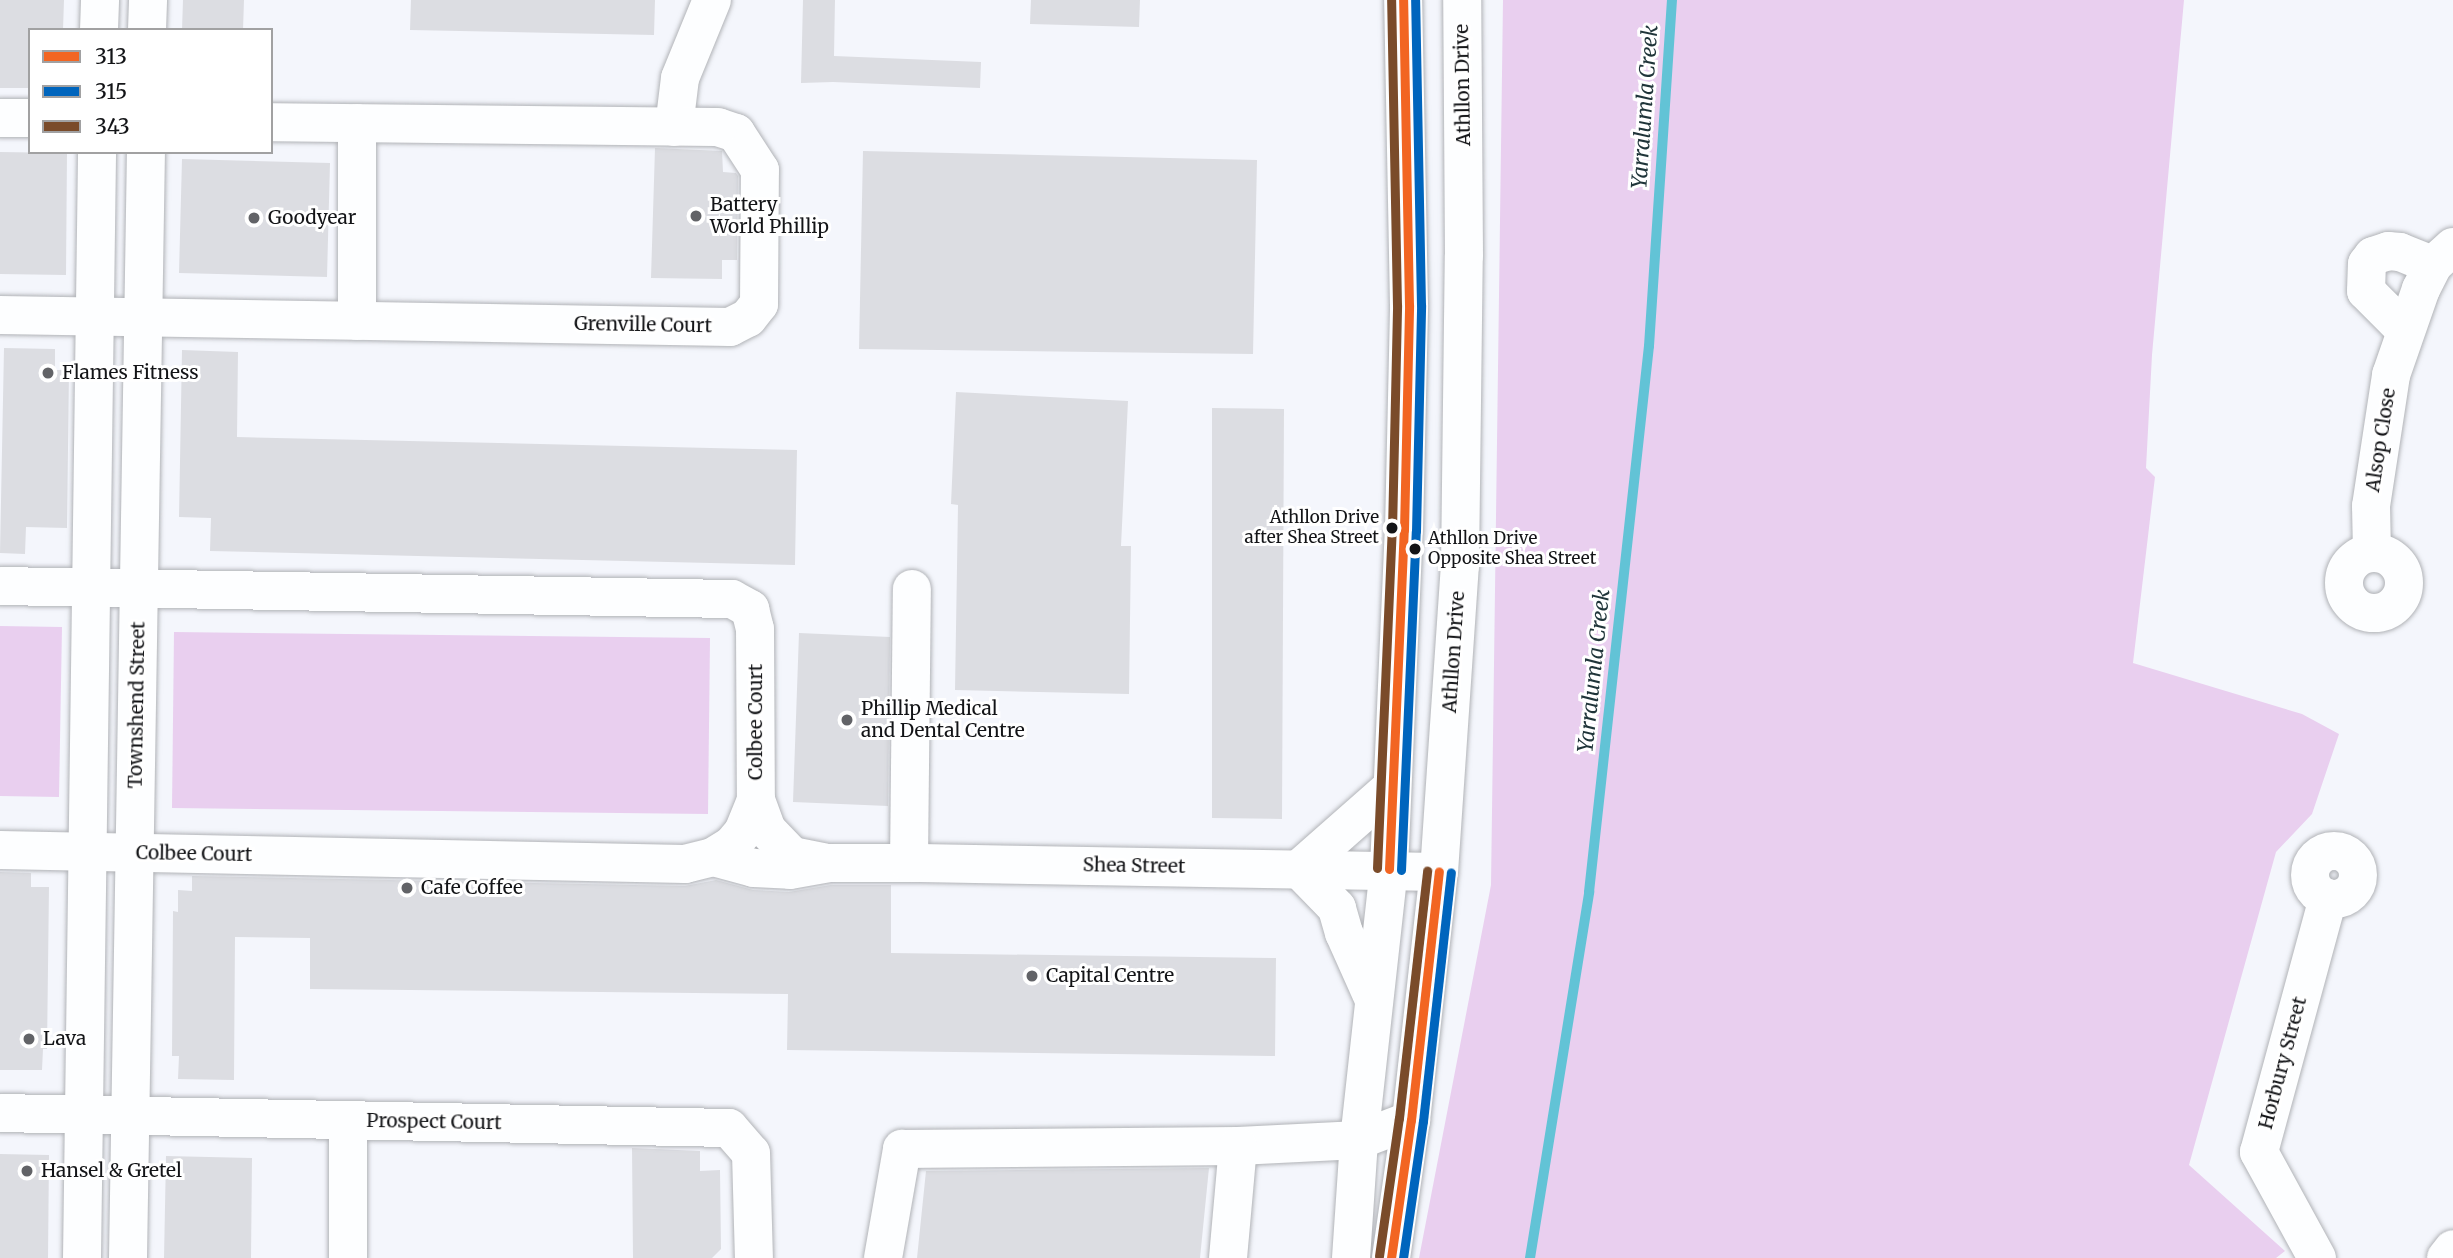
<!DOCTYPE html>
<html>
<head>
<meta charset="utf-8">
<style>
	body { margin:0 }
	#map { position:relative; width:2453px; height:1258px; overflow:hidden; background:#f4f6fc; font-family:Merriweather,serif }
	div>[style] { position:absolute }
	.green>* { inset:0; background:#e9cfef }
	.stream>* { height:10px; margin:-5px; padding:0 5px; transform-origin:5px; border-radius:5px; background:#62c3d6 }
	.building>* { inset:0; background:#dcdde2 }
	.roads { filter:drop-shadow(0 0 2px #b1b3b7) drop-shadow(0 0 2px #b1b3b7) }
	.minor>* { height:38px; margin:-19px; padding:0 19px; transform-origin:19px; border-radius:19px; background:#fdfeff }
	.minor>.ring { margin:-19px; padding:0; box-sizing:content-box; background:none; border:38px solid #fdfeff; border-radius:50% }
	.major>* { height:38px; margin:-19px; padding:0 19px; transform-origin:19px; border-radius:19px; background:#fdfeff }
	.bus-1>* { height:9px; margin:-4.5px; padding:0 4.5px; transform-origin:4.5px; border-radius:4.5px; background:#f26522 }
	.bus-2>* { height:9px; margin:-4.5px; padding:0 4.5px; transform-origin:4.5px; border-radius:4.5px; background:#0065bd }
	.bus-3>* { height:9px; margin:-4.5px; padding:0 4.5px; transform-origin:4.5px; border-radius:4.5px; background:#7a4b2a }
	.dots>* { width:19px; height:19px; translate:-50% -50%; box-sizing:border-box; border:4px solid #fff; border-radius:50% }
	span { translate:-50% -50%; white-space:nowrap; text-align:center; line-height:1.15; -webkit-text-stroke:6px #fff; paint-order:stroke }
	.bus-label { font-size:17px; color:#131417 }
	.right { translate:-100% -50%; text-align:right }
	.left { translate:0 -50%; text-align:left }
	.street-label { font-size:19px; color:#131417 }
	.poi-label { font-size:19px; color:#131417 }
	.water-label { font-size:21px; color:#1f3439; font-style:italic }
	.legend { position:absolute; left:28px; top:28px; width:245px; height:126px; box-sizing:border-box; background:#fff; border:2px solid #a1a1a2; margin:0; padding:9px 12px; list-style:none; font-size:21px; color:#131417 }
	.legend li { display:flex; align-items:center; gap:14px; height:35px }
	.legend b { width:35px; border:2px solid #a1a1a2 }
</style>
</head>
<body>
<div id="map">
	<div class="green">
		<div style="clip-path:polygon(1503px 0,2184px 0,2152px 355px,2146px 468px,2155px 477px,2133px 663px,2302px 714px,2339px 734px,2312px 814px,2276px 852px,2189px 1165px,2285px 1251px,2276px 1258px,1419px 1258px,1491px 885px)"></div>
		<div style="clip-path:polygon(0 626px,62px 627px,59px 797px,0 796px)"></div>
		<div style="clip-path:polygon(174px 632px,710px 638px,708px 814px,172px 808px)"></div>
	</div>
	<div class="stream">
		<div style="left:1530px;top:1258px;width:371px;rotate:-80.8deg"></div>
		<div style="left:1589px;top:892px;width:549px;rotate:-83.73deg"></div>
		<div style="left:1649px;top:346px;width:347px;rotate:-86.2deg"></div>
	</div>
	<div class="building">
		<div style="clip-path:polygon(0 0,64px 0,63px 30px,30px 30px,30px 88px,0 88px)"></div>
		<div style="clip-path:polygon(183px 0,244px 0,243px 30px,182px 30px)"></div>
		<div style="clip-path:polygon(411px 0,655px 0,654px 35px,410px 30px)"></div>
		<div style="clip-path:polygon(803px 0,835px 0,834px 56px,981px 62px,980px 88px,833px 82px,801px 83px)"></div>
		<div style="clip-path:polygon(1031px 0,1140px 0,1139px 27px,1030px 24px)"></div>
		<div style="clip-path:polygon(655px 148px,722px 151px,723px 172px,736px 173px,738px 176px,737px 260px,722px 260px,722px 279px,651px 278px)"></div>
		<div style="clip-path:polygon(863px 151px,1257px 160px,1253px 354px,859px 349px)"></div>
		<div style="clip-path:polygon(0 152px,67px 153px,66px 275px,0 274px)"></div>
		<div style="clip-path:polygon(182px 159px,330px 163px,327px 277px,179px 273px)"></div>
		<div style="clip-path:polygon(4px 348px,55px 349px,55px 370px,69px 370px,67px 528px,26px 527px,25px 554px,0 553px)"></div>
		<div style="clip-path:polygon(182px 350px,238px 352px,237px 437px,797px 450px,795px 565px,210px 551px,211px 518px,179px 517px)"></div>
		<div style="clip-path:polygon(956px 392px,1128px 401px,1121px 546px,1131px 546px,1129px 694px,955px 690px,958px 505px,951px 504px)"></div>
		<div style="clip-path:polygon(1212px 408px,1284px 409px,1282px 819px,1212px 818px)"></div>
		<div style="clip-path:polygon(799px 633px,890px 637px,888px 806px,793px 802px)"></div>
		<div style="clip-path:polygon(0 872px,31px 873px,31px 887px,49px 887px,47px 1049px,43px 1049px,42px 1070px,0 1070px)"></div>
		<div style="clip-path:polygon(192px 876px,685px 886px,716px 880px,753px 890px,789px 892px,831px 885px,891px 885px,891px 953px,1276px 958px,1275px 1056px,787px 1050px,788px 994px,310px 989px,310px 938px,235px 937px,234px 1080px,178px 1079px,179px 1056px,172px 1056px,173px 911px,178px 912px,178px 890px,192px 891px)"></div>
		<div style="clip-path:polygon(632px 1148px,700px 1151px,700px 1171px,720px 1170px,721px 1249px,712px 1258px,633px 1258px)"></div>
		<div style="clip-path:polygon(0 1154px,49px 1155px,48px 1258px,0 1258px)"></div>
		<div style="clip-path:polygon(166px 1156px,252px 1158px,251px 1258px,164px 1258px)"></div>
		<div style="clip-path:polygon(1209px 1168px,1200px 1258px,917px 1258px,926px 1171px)"></div>
	</div>
	<div class="roads">
		<div class="minor">
			<div style="left:99px;top:30px;width:30px;rotate:-88deg"></div>
			<div style="left:147px;top:30px;width:30px;rotate:-88deg"></div>
			<div style="left:0;top:118px;width:30px"></div>
			<div style="left:674px;top:127px;width:49px;rotate:-83deg"></div>
			<div style="left:680px;top:78px;width:84px;rotate:-67.7deg"></div>
			<div style="left:0;top:315px;width:730px;rotate:0.94deg"></div>
			<div style="left:730px;top:327px;width:20px;rotate:-27deg"></div>
			<div style="left:748px;top:318px;width:18px;rotate:-52deg"></div>
			<div style="left:759px;top:304px;width:134px;rotate:-89.6deg"></div>
			<div style="left:760px;top:170px;width:44px;rotate:-123deg"></div>
			<div style="left:736px;top:133px;width:19px;rotate:-162deg"></div>
			<div style="left:718px;top:127px;width:447px;rotate:-179.4deg"></div>
			<div style="left:357px;top:321px;width:198px;rotate:-90deg"></div>
			<div style="left:2405px;top:330px;width:55px;rotate:-135deg"></div>
			<div style="left:2366px;top:291px;width:27px;rotate:-88deg"></div>
			<div style="left:2367px;top:264px;width:10px;rotate:-53deg"></div>
			<div style="left:2373px;top:256px;width:16px;rotate:-18deg"></div>
			<div style="left:2388px;top:251px;width:12px;rotate:5deg"></div>
			<div style="left:2400px;top:252px;width:35px;rotate:22deg"></div>
			<div style="left:2372px;top:553px;width:47px;rotate:-91.2deg"></div>
			<div style="left:2371px;top:506px;width:133px;rotate:-81.3deg"></div>
			<div style="left:2391px;top:375px;width:91px;rotate:-70.8deg"></div>
			<div style="left:2421px;top:289px;width:27px;rotate:-63deg"></div>
			<div style="left:2433px;top:265px;width:27px;rotate:-42deg"></div>
			<div class="ring" style="left:2344px;top:553px;width:22px;height:22px"></div>
			<div style="left:0;top:586px;width:732px;rotate:1.02deg"></div>
			<div style="left:732px;top:599px;width:21px;rotate:29deg"></div>
			<div style="left:750px;top:609px;width:21px;rotate:76deg"></div>
			<div style="left:755px;top:629px;width:171px;rotate:89.7deg"></div>
			<div style="left:756px;top:800px;width:35px;rotate:112deg"></div>
			<div style="left:743px;top:832px;width:17px;rotate:130deg"></div>
			<div style="left:732px;top:845px;width:22px;rotate:148deg"></div>
			<div style="left:713px;top:857px;width:29px;rotate:166deg"></div>
			<div style="left:685px;top:864px;width:685px;rotate:-178.83deg"></div>
			<div style="left:756px;top:800px;width:32px;rotate:70deg"></div>
			<div style="left:767px;top:830px;width:36px;rotate:46deg"></div>
			<div style="left:792px;top:856px;width:32px;rotate:11deg"></div>
			<div class="ring" style="left:2310px;top:851px;width:10px;height:10px"></div>
			<div style="left:713px;top:857px;width:42px;rotate:15deg"></div>
			<div style="left:754px;top:868px;width:36px;rotate:3deg"></div>
			<div style="left:790px;top:870px;width:40px;rotate:-10deg"></div>
			<div style="left:829px;top:863px;width:91px"></div>
			<div style="left:920px;top:863px;width:519px;rotate:0.99deg"></div>
			<div style="left:909px;top:863px;width:274px;rotate:-89.4deg"></div>
			<div style="left:0;top:1113px;width:729px;rotate:1.18deg"></div>
			<div style="left:729px;top:1128px;width:33px;rotate:49deg"></div>
			<div style="left:751px;top:1153px;width:105px;rotate:88.4deg"></div>
			<div style="left:82px;top:1258px;width:1106px;rotate:-89.22deg"></div>
			<div style="left:128px;top:1258px;width:1106px;rotate:-89.07deg"></div>
			<div style="left:348px;top:1258px;width:138px;rotate:-90deg"></div>
			<div style="left:883px;top:1258px;width:111px;rotate:-80.1deg"></div>
			<div style="left:902px;top:1149px;width:336px;rotate:-0.5deg"></div>
			<div style="left:1238px;top:1146px;width:121px;rotate:-2.8deg"></div>
			<div style="left:1359px;top:1140px;width:56px;rotate:-21deg"></div>
			<div style="left:1228px;top:1258px;width:112px;rotate:-84.9deg"></div>
			<div style="left:2317px;top:1258px;width:121px;rotate:-118.7deg"></div>
			<div style="left:2259px;top:1152px;width:263px;rotate:-74.8deg"></div>
			<div style="left:2446px;top:1258px;width:11px;rotate:-52deg"></div>
		</div>
		<div class="major">
			<div style="left:1374px;top:1000px;width:73px;rotate:-114.1deg"></div>
			<div style="left:1344px;top:933px;width:26px;rotate:-106deg"></div>
			<div style="left:1337px;top:908px;width:54px;rotate:-134.3deg"></div>
			<div style="left:1299px;top:869px;width:123px;rotate:-41.4deg"></div>
			<div style="left:1351px;top:1258px;width:118px;rotate:-86.1deg"></div>
			<div style="left:1359px;top:1140px;width:273px;rotate:-83.7deg"></div>
			<div style="left:1389px;top:869px;width:339px;rotate:-87.5deg"></div>
			<div style="left:1404px;top:530px;width:225px;rotate:-88.7deg"></div>
			<div style="left:1409px;top:305px;width:305px;rotate:-91.1deg"></div>
			<div style="left:1391px;top:1258px;width:139px;rotate:-81.8deg"></div>
			<div style="left:1411px;top:1120px;width:250px;rotate:-83.6deg"></div>
			<div style="left:1439px;top:872px;width:307px;rotate:-86.1deg"></div>
			<div style="left:1460px;top:566px;width:310px;rotate:-89.3deg"></div>
			<div style="left:1464px;top:256px;width:256px;rotate:-90.4deg"></div>
		</div>
	</div>
	<div class="bus-1">
		<div style="left:1389px;top:869px;width:339px;rotate:-87.5deg"></div>
		<div style="left:1404px;top:530px;width:225px;rotate:-88.7deg"></div>
		<div style="left:1409px;top:305px;width:305px;rotate:-91.1deg"></div>
		<div style="left:1391px;top:1258px;width:139px;rotate:-81.8deg"></div>
		<div style="left:1411px;top:1120px;width:250px;rotate:-83.6deg"></div>
	</div>
	<div class="bus-2">
		<div style="left:1401px;top:870px;width:339px;rotate:-87.5deg"></div>
		<div style="left:1416px;top:531px;width:226px;rotate:-88.7deg"></div>
		<div style="left:1421px;top:305px;width:305px;rotate:-91.1deg"></div>
		<div style="left:1403px;top:1258px;width:138px;rotate:-81.7deg"></div>
		<div style="left:1423px;top:1121px;width:250px;rotate:-83.6deg"></div>
	</div>
	<div class="bus-3">
		<div style="left:1377px;top:868px;width:338px;rotate:-87.5deg"></div>
		<div style="left:1392px;top:530px;width:225px;rotate:-88.7deg"></div>
		<div style="left:1397px;top:305px;width:305px;rotate:-91.1deg"></div>
		<div style="left:1379px;top:1256px;width:139px;rotate:-81.8deg"></div>
		<div style="left:1399px;top:1118px;width:249px;rotate:-83.5deg"></div>
	</div>
	<div class="dots">
		<div style="left:696px;top:216px;background:#626367"></div>
		<div style="left:254px;top:218px;background:#626367"></div>
		<div style="left:48px;top:373px;background:#626367"></div>
		<div style="left:1392px;top:528px;background:#131417"></div>
		<div style="left:1415px;top:549px;background:#131417"></div>
		<div style="left:847px;top:720px;background:#626367"></div>
		<div style="left:407px;top:888px;background:#626367"></div>
		<div style="left:1032px;top:976px;background:#626367"></div>
		<div style="left:29px;top:1039px;background:#626367"></div>
		<div style="left:27px;top:1171px;background:#626367"></div>
	</div>
	<div class="bus-label">
		<span class="right" style="left:1379px;top:528px">Athllon Drive<br>after Shea Street</span>
		<span class="left" style="left:1428px;top:549px">Athllon Drive<br>Opposite Shea Street</span>
	</div>
	<div class="street-label">
		<span style="left:1463px;top:85px;rotate:-91deg">Athllon Drive</span>
		<span style="left:643px;top:325px;rotate:1deg">Grenville Court</span>
		<span style="left:2381px;top:440px;rotate:-81deg">Alsop Close</span>
		<span style="left:1454px;top:652px;rotate:-86deg">Athllon Drive</span>
		<span style="left:137px;top:705px;rotate:-89deg">Townshend Street</span>
		<span style="left:756px;top:722px;rotate:-90deg">Colbee Court</span>
		<span style="left:194px;top:854px;rotate:1deg">Colbee Court</span>
		<span style="left:1134px;top:866px;rotate:1deg">Shea Street</span>
		<span style="left:2283px;top:1063px;rotate:-75deg">Horbury Street</span>
		<span style="left:434px;top:1122px;rotate:1deg">Prospect Court</span>
	</div>
	<div class="poi-label">
		<span class="left" style="left:710px;top:216px">Battery<br>World Phillip</span>
		<span class="left" style="left:268px;top:218px">Goodyear</span>
		<span class="left" style="left:62px;top:373px">Flames Fitness</span>
		<span class="left" style="left:861px;top:720px">Phillip Medical<br>and Dental Centre</span>
		<span class="left" style="left:421px;top:888px">Cafe Coffee</span>
		<span class="left" style="left:1046px;top:976px">Capital Centre</span>
		<span class="left" style="left:43px;top:1039px">Lava</span>
		<span class="left" style="left:41px;top:1171px">Hansel &amp; Gretel</span>
	</div>
	<div class="water-label">
		<span style="left:1645px;top:107px;rotate:-86deg">Yarralumla Creek</span>
		<span style="left:1594px;top:671px;rotate:-84deg">Yarralumla Creek</span>
	</div>
	<ul class="legend">
	<li><b style="height:9px;background:#f26522"></b>313</li>
	<li><b style="height:9px;background:#0065bd"></b>315</li>
	<li><b style="height:9px;background:#7a4b2a"></b>343</li>
	</ul>
</div>
</body>
</html>
